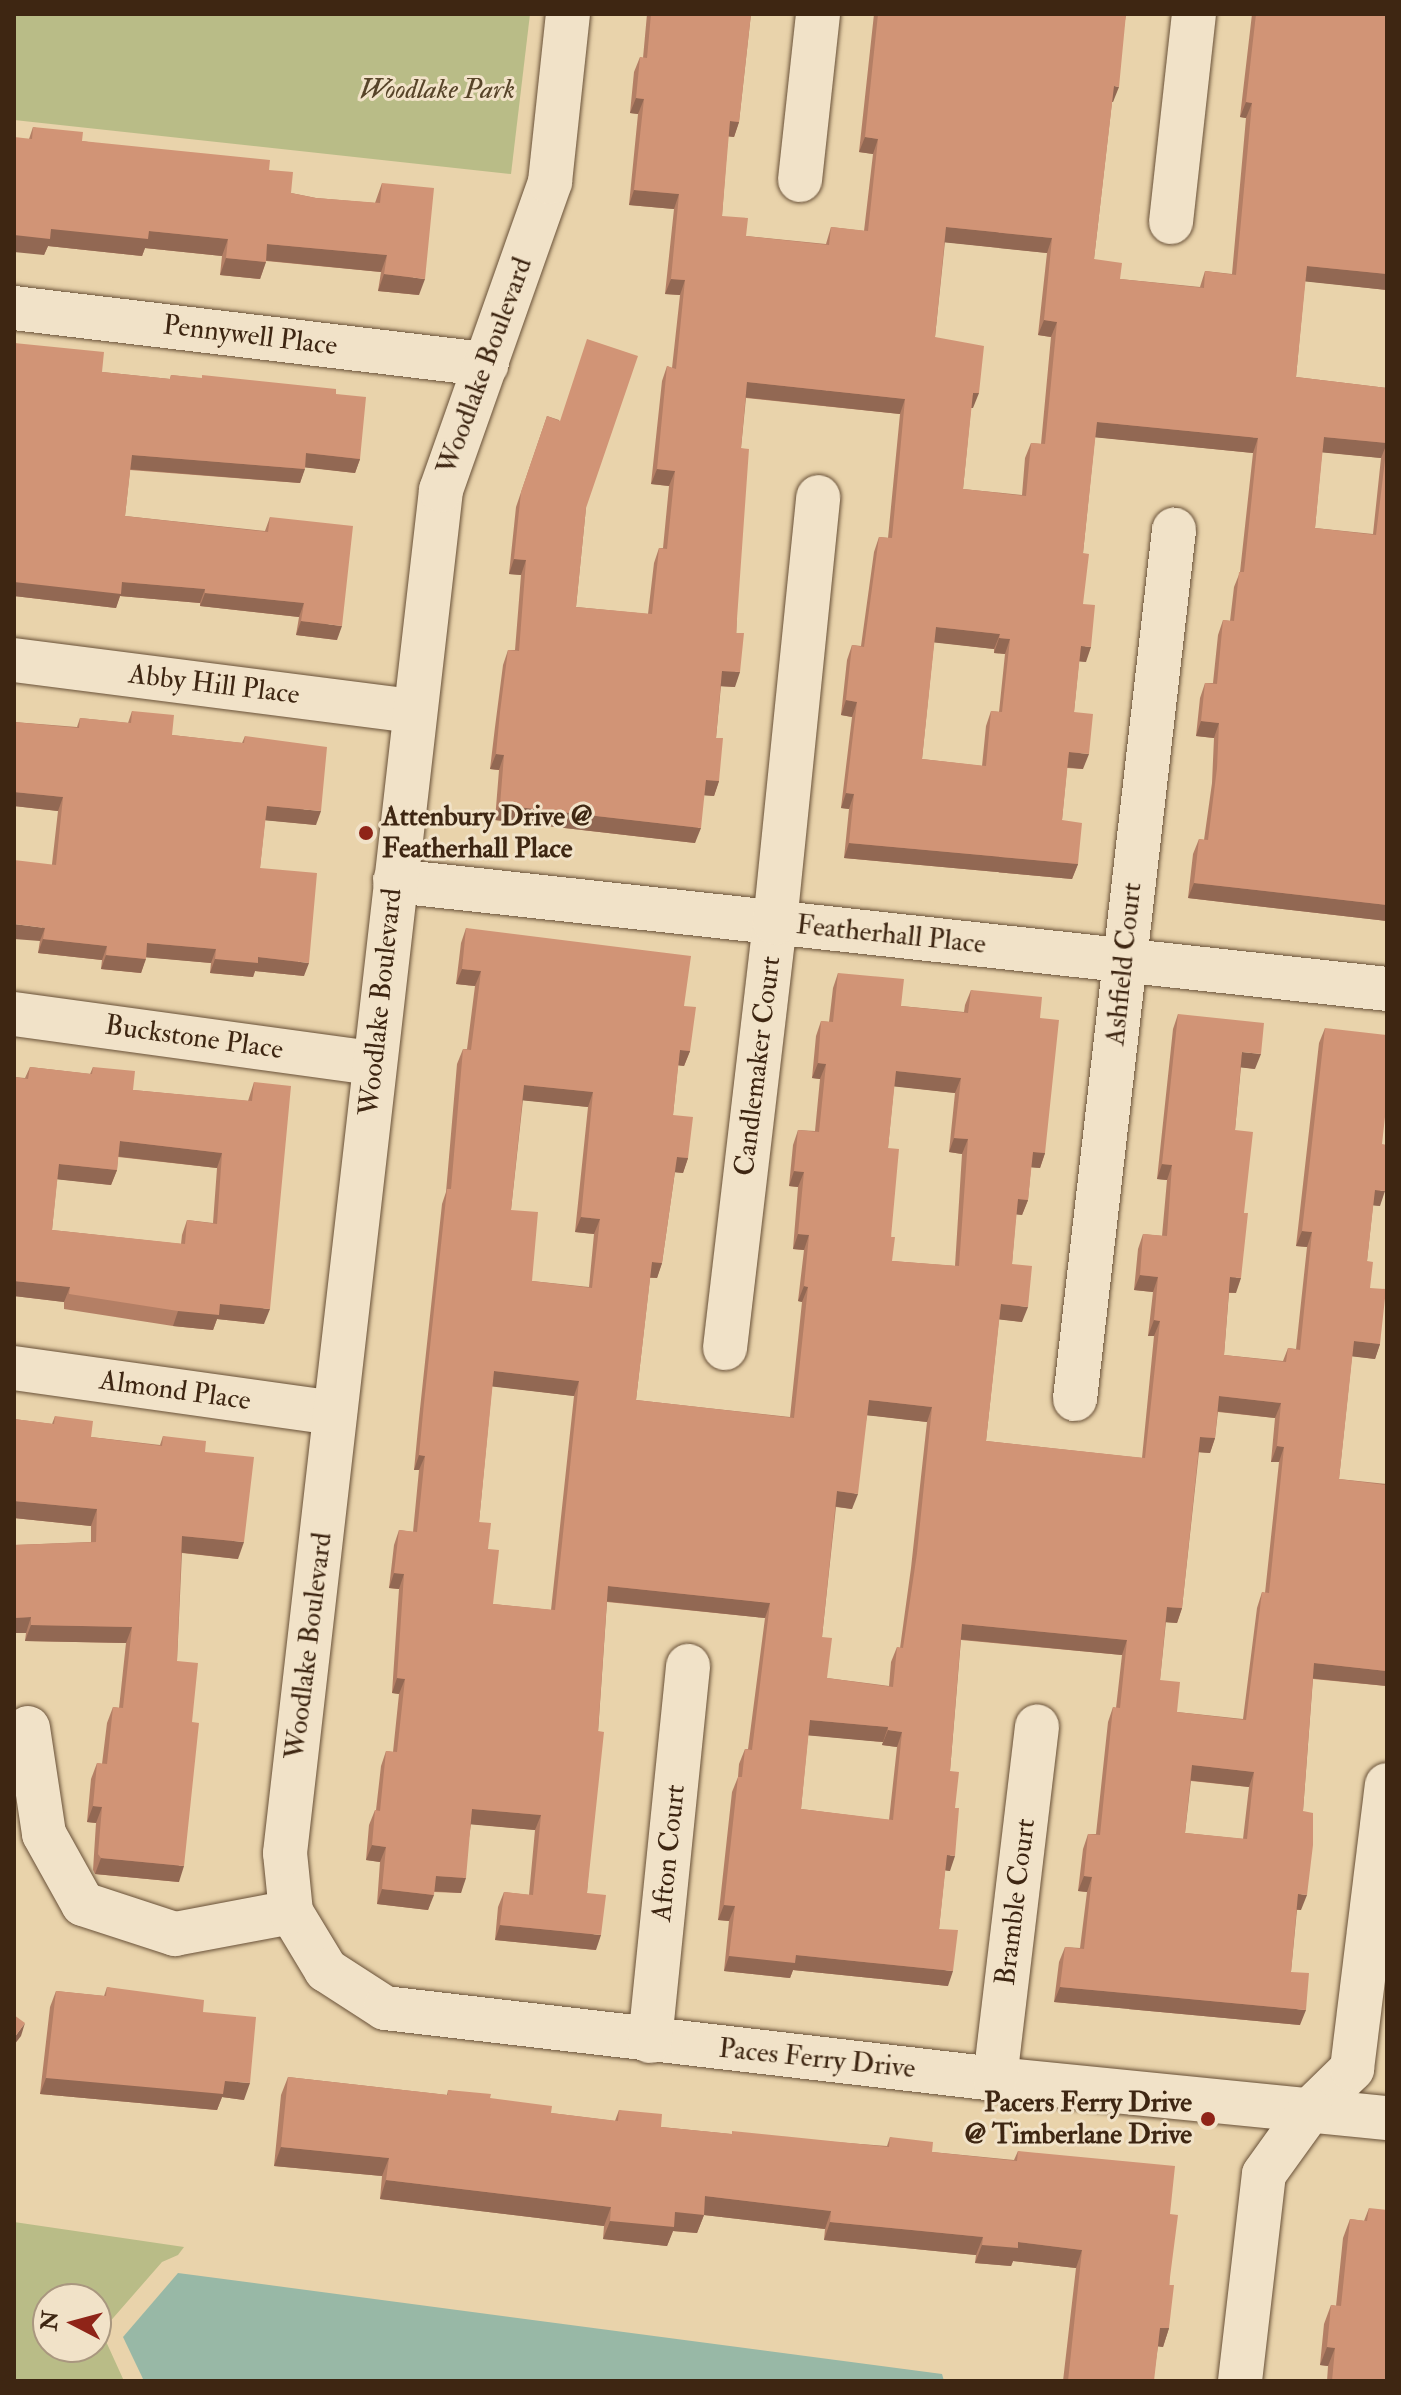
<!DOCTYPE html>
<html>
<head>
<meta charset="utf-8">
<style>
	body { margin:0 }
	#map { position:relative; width:1401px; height:2395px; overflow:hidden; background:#e9d3ab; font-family:"IM FELL Double Pica",serif }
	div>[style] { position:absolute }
	.green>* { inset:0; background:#b9bc87 }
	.water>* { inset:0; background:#98b8a6 }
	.roads { filter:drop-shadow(0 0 2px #695138) drop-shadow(0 0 2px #695138) }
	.street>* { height:44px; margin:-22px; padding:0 22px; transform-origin:22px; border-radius:22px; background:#f1e2c8 }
	.secondary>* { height:44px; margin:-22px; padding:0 22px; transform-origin:22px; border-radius:22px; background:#f1e2c8 }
	.wall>* { inset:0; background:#b47f65 }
	.shaded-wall>* { inset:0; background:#926853 }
	.building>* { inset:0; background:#d19476 }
	.dots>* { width:22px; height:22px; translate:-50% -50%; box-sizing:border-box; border:4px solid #f1e2c8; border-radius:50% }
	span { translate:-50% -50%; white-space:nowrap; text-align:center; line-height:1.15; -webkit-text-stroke:6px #f1e2c8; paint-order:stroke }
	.park-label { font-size:28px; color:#574429; font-style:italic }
	.street-label { font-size:28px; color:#3e2612 }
	.poi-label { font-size:28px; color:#3e2612; font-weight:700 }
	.left { translate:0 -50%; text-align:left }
	.right { translate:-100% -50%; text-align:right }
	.frame { position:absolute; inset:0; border:16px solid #3e2612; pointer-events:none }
	.north { position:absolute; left:32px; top:2283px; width:80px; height:80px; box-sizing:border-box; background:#f1e2c8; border:2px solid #a9977f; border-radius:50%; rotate:276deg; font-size:22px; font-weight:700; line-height:32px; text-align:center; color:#3e2612 }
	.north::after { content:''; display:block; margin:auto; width:28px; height:36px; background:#8f2418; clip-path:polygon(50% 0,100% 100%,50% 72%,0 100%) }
</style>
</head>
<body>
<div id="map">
	<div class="green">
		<div style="clip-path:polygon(14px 14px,530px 14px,511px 174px,14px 120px)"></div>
		<div style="clip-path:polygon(evenodd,14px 2222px,184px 2247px,178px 2255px,162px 2262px,107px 2325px,104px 2337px,124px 2381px,14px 2381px,14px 2222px,48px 2299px,96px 2299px,96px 2347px,48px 2347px,48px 2299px)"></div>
	</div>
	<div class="water">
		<div style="clip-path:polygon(178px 2273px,942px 2374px,944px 2381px,144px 2381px,123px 2337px)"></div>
	</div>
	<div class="roads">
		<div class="street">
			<div style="left:800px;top:180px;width:167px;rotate:-83.8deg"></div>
			<div style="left:1171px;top:222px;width:209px;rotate:-83.7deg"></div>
			<div style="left:14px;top:308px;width:476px;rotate:6.8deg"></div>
			<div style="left:14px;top:660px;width:403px;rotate:7.3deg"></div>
			<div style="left:395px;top:881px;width:998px;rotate:6.21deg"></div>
			<div style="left:14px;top:1014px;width:363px;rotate:7.8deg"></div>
			<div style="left:725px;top:1348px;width:428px;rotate:-83.3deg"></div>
			<div style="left:775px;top:923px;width:428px;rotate:-84.2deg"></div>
			<div style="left:14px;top:1368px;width:324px;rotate:8deg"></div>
			<div style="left:1075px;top:1399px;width:875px;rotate:-83.5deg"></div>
			<div style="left:28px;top:1728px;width:107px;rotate:81.4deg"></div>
			<div style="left:44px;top:1834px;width:80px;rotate:60.9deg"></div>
			<div style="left:83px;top:1904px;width:97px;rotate:18.1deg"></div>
			<div style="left:175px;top:1934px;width:118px;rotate:-10.7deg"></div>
			<div style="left:291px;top:1912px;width:68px;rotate:58.9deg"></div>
			<div style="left:326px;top:1970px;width:70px;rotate:32.8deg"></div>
			<div style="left:385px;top:2008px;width:614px;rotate:6.64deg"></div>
			<div style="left:995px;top:2079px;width:394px;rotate:5.7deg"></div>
			<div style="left:650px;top:2041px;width:377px;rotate:-84.2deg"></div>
			<div style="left:995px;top:2079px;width:355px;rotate:-83.2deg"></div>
			<div style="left:1310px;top:2110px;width:59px;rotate:-44.3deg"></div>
			<div style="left:1352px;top:2069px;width:286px;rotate:-83deg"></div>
		</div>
		<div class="secondary">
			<div style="left:291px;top:1912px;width:59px;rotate:-95.8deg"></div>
			<div style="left:285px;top:1853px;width:1372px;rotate:-83.47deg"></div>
			<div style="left:441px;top:490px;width:327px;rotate:-70.5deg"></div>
			<div style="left:550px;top:182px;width:169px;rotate:-83.9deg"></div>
			<div style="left:1240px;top:2381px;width:208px;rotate:-83.4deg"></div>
			<div style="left:1264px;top:2174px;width:79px;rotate:-54.3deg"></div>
		</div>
	</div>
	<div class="wall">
		<div style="clip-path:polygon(evenodd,647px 14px,751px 14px,739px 122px,734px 137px,728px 136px,722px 216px,746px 236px,826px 244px,831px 227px,864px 231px,873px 154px,859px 152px,874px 14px,1126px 14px,1113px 102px,1112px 102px,1094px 259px,1120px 279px,1200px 287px,1205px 271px,1232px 274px,1246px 118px,1240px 117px,1252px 14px,1387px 14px,1387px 290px,1305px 281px,1296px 377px,1387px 388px,1387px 921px,1188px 898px,1193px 854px,1199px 839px,1204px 840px,1212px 783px,1214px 738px,1196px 736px,1200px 698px,1205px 683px,1213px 683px,1218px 635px,1223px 620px,1230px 621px,1234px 587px,1240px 572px,1253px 453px,1095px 437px,1083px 553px,1083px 604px,1086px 662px,1079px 661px,1074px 712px,1083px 769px,1067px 768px,1062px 820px,1078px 864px,1072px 879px,844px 858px,849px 809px,841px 808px,852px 717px,841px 715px,847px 660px,852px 645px,861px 646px,874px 552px,879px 537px,888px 538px,900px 414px,746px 398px,741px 448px,735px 687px,721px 686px,716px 738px,719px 781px,714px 796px,704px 795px,695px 843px,495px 820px,499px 770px,490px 769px,495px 727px,503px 665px,508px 650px,515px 650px,521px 575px,509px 574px,516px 507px,547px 416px,559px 420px,586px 508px,576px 607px,648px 614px,654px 563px,659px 548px,663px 548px,669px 486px,651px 484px,662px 381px,667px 366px,672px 368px,680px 295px,665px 294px,674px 209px,629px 205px,638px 114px,630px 113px,634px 72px,640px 57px,643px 58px,647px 14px,945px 242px,1047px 253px,1038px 335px,1051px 337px,1041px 444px,1031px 443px,1025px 458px,1022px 495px,963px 489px,971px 408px,973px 408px,935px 337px,945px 242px,647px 14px,1322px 452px,1381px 458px,1373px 534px,1315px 528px,1322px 452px,647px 14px,934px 642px,994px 649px,994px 653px,1005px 654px,999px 712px,991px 711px,986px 726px,982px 766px,922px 759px,934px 642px)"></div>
		<div style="clip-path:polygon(33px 127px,82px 141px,269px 170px,291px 193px,316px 198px,375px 203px,382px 183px,419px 295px,378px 291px,381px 272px,266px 261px,260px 279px,220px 275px,222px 256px,145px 248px,142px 256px,48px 246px,44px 255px,29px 139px)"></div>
		<div style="clip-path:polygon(14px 343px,102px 372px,170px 379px,171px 375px,336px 394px,360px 459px,355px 473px,305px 467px,300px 483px,130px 470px,125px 516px,265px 531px,270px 517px,337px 640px,296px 635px,299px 617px,200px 606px,200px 603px,120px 596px,116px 608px,14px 596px)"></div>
		<div style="clip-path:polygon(132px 711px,172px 735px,242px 743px,245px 736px,316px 825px,265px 820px,260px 868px,304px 976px,255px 971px,253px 977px,210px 973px,211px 963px,146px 957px,141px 973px,101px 969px,102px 960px,38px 953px,52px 864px,58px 811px,14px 806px,14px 722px,77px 727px,80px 718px,128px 723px)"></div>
		<div style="clip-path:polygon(evenodd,466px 928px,684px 1006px,690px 1051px,684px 1066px,678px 1065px,673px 1115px,688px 1158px,683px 1173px,675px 1172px,662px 1263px,657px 1278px,650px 1278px,636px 1400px,707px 1408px,790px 1417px,802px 1302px,798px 1301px,804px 1250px,793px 1249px,798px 1187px,789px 1186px,793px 1145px,798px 1130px,815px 1131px,820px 1079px,812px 1078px,816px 1036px,821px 1021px,829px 1022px,833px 988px,838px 973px,901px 1006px,964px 1012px,965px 1005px,971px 990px,1040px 1018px,1045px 1153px,1040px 1168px,1031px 1167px,1028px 1200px,1022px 1215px,1016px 1214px,1012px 1264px,1022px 1322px,999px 1319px,986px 1441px,1142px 1458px,1154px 1336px,1148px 1336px,1153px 1292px,1134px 1290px,1138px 1249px,1143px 1234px,1162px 1236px,1167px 1180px,1157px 1179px,1173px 1029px,1178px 1014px,1255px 1069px,1241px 1067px,1235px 1130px,1236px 1293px,1229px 1293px,1224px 1355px,1283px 1361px,1288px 1348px,1296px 1349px,1307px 1247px,1296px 1246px,1319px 1043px,1325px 1028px,1382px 1144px,1380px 1206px,1373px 1205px,1367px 1261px,1370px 1288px,1380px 1344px,1375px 1359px,1352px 1356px,1339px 1479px,1387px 1484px,1387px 1686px,1313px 1679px,1303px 1811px,1301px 1910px,1297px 1910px,1291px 1972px,1300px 2025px,1054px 2002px,1059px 1962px,1065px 1947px,1080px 1948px,1087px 1892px,1078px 1891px,1083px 1849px,1088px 1834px,1096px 1834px,1108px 1722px,1113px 1707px,1116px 1708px,1122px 1655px,961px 1640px,950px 1771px,950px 1871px,945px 1870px,939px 1929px,948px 1986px,793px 1970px,790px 1978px,724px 1971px,729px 1921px,718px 1920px,732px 1792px,738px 1777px,739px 1764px,745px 1749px,748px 1749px,765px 1618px,607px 1602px,587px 1893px,596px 1950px,495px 1940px,498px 1907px,504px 1892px,529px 1895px,535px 1830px,471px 1824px,461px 1893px,434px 1892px,428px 1910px,377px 1904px,380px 1862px,366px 1860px,369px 1825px,375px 1810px,376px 1810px,381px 1766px,386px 1751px,393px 1752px,399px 1694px,392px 1693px,399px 1589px,389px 1588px,394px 1545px,399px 1530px,413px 1532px,419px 1470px,414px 1470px,419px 1418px,442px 1204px,446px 1192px,457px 1064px,463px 1049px,467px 1049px,475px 986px,456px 984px,461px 943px,466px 928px,894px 1086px,955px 1093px,949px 1152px,962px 1154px,955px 1266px,892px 1261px,888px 1148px,894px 1086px,466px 928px,523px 1100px,588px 1107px,575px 1232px,594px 1234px,589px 1287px,532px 1281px,511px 1210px,523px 1100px,466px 928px,492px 1386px,574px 1396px,551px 1610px,493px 1604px,488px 1549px,479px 1522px,492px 1386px,466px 928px,1218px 1412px,1275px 1418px,1271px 1462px,1279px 1462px,1265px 1593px,1262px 1592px,1257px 1608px,1243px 1719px,1177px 1712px,1160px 1680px,1166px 1622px,1177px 1623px,1182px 1608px,1199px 1452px,1210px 1453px,1215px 1438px,1218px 1412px,466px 928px,867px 1415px,927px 1422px,911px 1568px,900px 1648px,897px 1647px,891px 1662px,889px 1686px,827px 1678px,822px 1637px,836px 1507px,852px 1509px,867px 1415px,466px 928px,808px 1735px,883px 1742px,882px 1745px,897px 1747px,889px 1820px,801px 1809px,808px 1735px,466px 928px,1191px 1781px,1249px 1787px,1243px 1839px,1185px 1833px,1191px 1781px)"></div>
		<div style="clip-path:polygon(evenodd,30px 1067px,90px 1074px,93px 1067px,133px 1090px,248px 1101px,254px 1082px,264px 1324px,217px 1319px,213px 1330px,173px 1326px,64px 1309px,64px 1302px,14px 1296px,14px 1077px,25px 1078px,30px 1067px,118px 1157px,217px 1168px,213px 1223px,187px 1220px,182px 1235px,181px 1244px,52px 1230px,57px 1179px,111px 1185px,117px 1170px,118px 1157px)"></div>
		<div style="clip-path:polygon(55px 1416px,91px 1437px,160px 1445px,163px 1436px,205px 1452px,238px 1559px,182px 1553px,177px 1661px,179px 1882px,95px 1874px,93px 1870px,96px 1823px,87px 1822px,91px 1779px,97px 1763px,102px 1764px,107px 1723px,113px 1707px,119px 1708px,126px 1643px,25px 1641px,26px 1633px,14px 1633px,14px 1545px,91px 1542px,91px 1526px,14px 1518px,14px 1419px,52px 1424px)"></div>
		<div style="clip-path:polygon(107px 1987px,203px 2012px,244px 2100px,222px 2097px,217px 2110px,40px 2094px,50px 2007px,56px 1991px,104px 1996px)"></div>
		<div style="clip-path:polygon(288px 2077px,447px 2095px,448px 2090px,551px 2113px,615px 2121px,619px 2110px,661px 2127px,731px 2134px,887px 2146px,890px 2137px,932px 2152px,1014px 2160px,1018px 2151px,1170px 2214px,1169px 2328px,1163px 2347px,1158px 2346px,1153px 2381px,1063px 2381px,1076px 2268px,1013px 2261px,1011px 2266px,975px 2263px,976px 2255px,824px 2240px,825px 2229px,704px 2215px,697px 2233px,673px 2231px,667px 2246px,603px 2239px,604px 2226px,380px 2199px,382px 2176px,274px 2166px,281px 2095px)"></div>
		<div style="clip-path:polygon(1369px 2208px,1387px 2381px,1327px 2381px,1328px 2366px,1320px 2365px,1324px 2324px,1331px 2305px,1336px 2306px,1343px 2238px,1350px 2219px,1364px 2221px)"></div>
	</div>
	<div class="shaded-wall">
		<div style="clip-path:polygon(1114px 86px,1119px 87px,1113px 102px,1108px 101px)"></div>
		<div style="clip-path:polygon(636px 98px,644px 99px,638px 114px,630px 113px)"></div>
		<div style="clip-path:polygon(1246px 102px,1252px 103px,1246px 118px,1240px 117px)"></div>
		<div style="clip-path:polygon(730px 121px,739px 122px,734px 137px,724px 136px)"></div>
		<div style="clip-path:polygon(865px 137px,878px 139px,873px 154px,859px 152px)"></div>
		<div style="clip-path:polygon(634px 190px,679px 194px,674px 209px,629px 205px)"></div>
		<div style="clip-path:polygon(946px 227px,1052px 238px,1047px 253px,941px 242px)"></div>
		<div style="clip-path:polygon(51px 229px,149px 231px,228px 239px,222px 256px,145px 248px,142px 256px,48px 246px,44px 255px,14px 252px,14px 235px)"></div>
		<div style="clip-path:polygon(267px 244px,387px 255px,381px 272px,261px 260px)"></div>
		<div style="clip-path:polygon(226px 258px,266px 262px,260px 279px,220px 275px)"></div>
		<div style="clip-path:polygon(1307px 266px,1387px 274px,1387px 290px,1301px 281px)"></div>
		<div style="clip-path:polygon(384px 274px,425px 279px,419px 295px,378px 291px)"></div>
		<div style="clip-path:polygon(671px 279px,685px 280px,680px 295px,665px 294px)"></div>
		<div style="clip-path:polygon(1044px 320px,1057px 322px,1051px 337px,1038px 335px)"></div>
		<div style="clip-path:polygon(747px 382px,905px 399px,900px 414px,742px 397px)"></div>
		<div style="clip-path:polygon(973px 393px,979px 393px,973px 408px,967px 408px)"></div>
		<div style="clip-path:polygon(1097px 422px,1258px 438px,1253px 453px,1092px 437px)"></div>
		<div style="clip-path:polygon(1324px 437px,1387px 443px,1381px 458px,1318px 452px)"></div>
		<div style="clip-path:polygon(306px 453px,360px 459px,355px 473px,301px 467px)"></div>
		<div style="clip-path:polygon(132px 455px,305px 469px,300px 483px,127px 469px)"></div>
		<div style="clip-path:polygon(657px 469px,675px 471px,669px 486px,651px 484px)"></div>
		<div style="clip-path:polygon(514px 559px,526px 560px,521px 575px,509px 574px)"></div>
		<div style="clip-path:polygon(14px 582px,122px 582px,205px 589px,200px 603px,120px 596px,116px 608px,14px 596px)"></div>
		<div style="clip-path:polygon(205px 593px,304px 603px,299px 617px,200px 606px)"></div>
		<div style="clip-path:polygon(301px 621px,342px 626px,337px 640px,296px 635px)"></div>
		<div style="clip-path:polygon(936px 627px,1000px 634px,994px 649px,930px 642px)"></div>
		<div style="clip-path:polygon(999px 638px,1010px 639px,1005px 654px,994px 653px)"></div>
		<div style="clip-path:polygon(1081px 646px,1091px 647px,1086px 662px,1075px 661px)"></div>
		<div style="clip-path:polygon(722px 671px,740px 672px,735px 687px,716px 686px)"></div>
		<div style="clip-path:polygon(846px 700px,857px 702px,852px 717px,841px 715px)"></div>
		<div style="clip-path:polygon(1201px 721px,1219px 723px,1214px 738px,1196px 736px)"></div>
		<div style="clip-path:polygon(1069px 752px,1089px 754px,1083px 769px,1064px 767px)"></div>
		<div style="clip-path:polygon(496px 754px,504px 755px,499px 770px,490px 769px)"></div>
		<div style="clip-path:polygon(706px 780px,719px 781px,714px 796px,700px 795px)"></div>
		<div style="clip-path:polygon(14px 792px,63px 797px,58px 811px,14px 806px)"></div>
		<div style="clip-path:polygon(846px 793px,854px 794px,849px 809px,841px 808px)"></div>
		<div style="clip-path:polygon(500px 805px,701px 828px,695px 843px,495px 820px)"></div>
		<div style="clip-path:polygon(267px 806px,321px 811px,316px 825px,262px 820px)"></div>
		<div style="clip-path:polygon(849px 843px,1078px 864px,1072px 879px,844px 858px)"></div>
		<div style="clip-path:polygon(1194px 883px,1387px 905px,1387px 921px,1188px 898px)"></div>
		<div style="clip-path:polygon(14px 924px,45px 928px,40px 941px,14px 939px)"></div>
		<div style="clip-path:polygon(43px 939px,107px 946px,102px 960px,38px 953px)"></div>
		<div style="clip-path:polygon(147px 943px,216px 949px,211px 963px,142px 957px)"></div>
		<div style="clip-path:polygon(106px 955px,146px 959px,141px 973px,101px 969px)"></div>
		<div style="clip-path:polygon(258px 957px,309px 963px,304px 976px,255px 971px,253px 977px,210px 973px,215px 959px)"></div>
		<div style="clip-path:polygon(462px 969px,481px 971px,475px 986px,456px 984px)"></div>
		<div style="clip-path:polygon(680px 1050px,690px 1051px,684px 1066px,675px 1065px)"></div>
		<div style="clip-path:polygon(1242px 1052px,1261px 1054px,1255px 1069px,1237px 1067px)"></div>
		<div style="clip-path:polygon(818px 1063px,826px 1064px,820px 1079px,812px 1078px)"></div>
		<div style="clip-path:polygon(896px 1071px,961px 1078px,955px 1093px,890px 1086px)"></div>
		<div style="clip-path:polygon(524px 1085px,593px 1092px,588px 1107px,519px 1100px)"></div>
		<div style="clip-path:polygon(954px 1138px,968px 1139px,962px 1154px,949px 1152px)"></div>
		<div style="clip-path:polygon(120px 1141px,222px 1153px,217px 1168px,114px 1156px)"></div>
		<div style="clip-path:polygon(1033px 1152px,1045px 1153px,1040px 1168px,1027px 1167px)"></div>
		<div style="clip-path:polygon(677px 1157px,688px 1158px,683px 1173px,672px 1172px)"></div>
		<div style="clip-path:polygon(59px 1164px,117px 1170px,111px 1185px,54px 1179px)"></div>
		<div style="clip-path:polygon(1162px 1164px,1172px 1165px,1167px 1180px,1157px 1179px)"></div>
		<div style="clip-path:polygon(794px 1171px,804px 1172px,798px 1187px,789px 1186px)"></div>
		<div style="clip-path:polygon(1375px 1190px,1385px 1191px,1380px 1206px,1369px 1205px)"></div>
		<div style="clip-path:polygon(1018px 1199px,1028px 1200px,1022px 1215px,1012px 1214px)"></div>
		<div style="clip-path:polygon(581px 1217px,600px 1219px,594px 1234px,575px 1232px)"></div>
		<div style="clip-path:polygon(1302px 1231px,1312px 1232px,1307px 1247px,1296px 1246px)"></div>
		<div style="clip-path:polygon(798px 1234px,809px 1235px,804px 1250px,793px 1249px)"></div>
		<div style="clip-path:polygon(652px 1262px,662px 1263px,657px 1278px,647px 1277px)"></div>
		<div style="clip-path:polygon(1140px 1275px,1158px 1277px,1153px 1292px,1134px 1290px)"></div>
		<div style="clip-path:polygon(1230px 1277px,1241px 1278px,1236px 1293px,1224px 1292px)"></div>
		<div style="clip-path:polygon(14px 1281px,70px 1287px,64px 1302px,14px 1296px)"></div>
		<div style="clip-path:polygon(804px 1286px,808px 1287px,802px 1302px,798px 1301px)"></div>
		<div style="clip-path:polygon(220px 1304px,270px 1309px,264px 1324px,217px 1319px,213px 1330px,173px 1326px,178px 1311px)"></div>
		<div style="clip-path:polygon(1001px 1304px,1028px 1307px,1022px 1322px,995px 1319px)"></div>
		<div style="clip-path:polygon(1154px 1320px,1160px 1321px,1154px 1336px,1148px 1336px)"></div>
		<div style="clip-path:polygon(1354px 1341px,1380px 1344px,1375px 1359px,1349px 1356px)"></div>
		<div style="clip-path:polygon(494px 1371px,579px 1381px,574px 1396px,488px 1386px)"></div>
		<div style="clip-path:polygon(1219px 1396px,1281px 1403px,1275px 1418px,1214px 1411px)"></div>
		<div style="clip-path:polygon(869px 1400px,932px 1407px,927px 1422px,864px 1415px)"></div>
		<div style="clip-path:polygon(1200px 1437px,1215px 1438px,1210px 1453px,1195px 1452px)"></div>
		<div style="clip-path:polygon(1277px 1446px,1284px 1447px,1279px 1462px,1271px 1462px)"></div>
		<div style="clip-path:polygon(419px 1455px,425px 1456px,419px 1470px,414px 1470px)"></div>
		<div style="clip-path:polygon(837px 1491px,858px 1494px,852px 1509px,832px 1506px)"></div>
		<div style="clip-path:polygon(14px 1501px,97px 1509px,91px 1526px,14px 1518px)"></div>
		<div style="clip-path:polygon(182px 1536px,244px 1542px,238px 1559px,176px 1552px)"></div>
		<div style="clip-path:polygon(394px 1573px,404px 1574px,399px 1589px,389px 1588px)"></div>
		<div style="clip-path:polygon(608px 1586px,770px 1603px,765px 1618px,603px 1601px)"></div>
		<div style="clip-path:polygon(1167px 1607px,1182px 1608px,1177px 1623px,1162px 1622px)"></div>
		<div style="clip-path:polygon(31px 1617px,26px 1633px,14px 1633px,14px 1618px)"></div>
		<div style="clip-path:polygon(962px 1624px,1127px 1640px,1122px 1655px,957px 1639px)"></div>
		<div style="clip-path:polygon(31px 1625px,132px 1627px,126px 1643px,25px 1641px)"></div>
		<div style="clip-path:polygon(1314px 1663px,1387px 1671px,1387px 1686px,1309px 1678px)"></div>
		<div style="clip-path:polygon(397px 1678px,405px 1679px,399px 1694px,392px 1693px)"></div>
		<div style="clip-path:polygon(810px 1720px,888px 1727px,883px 1742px,804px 1735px)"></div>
		<div style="clip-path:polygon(888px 1730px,902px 1732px,897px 1747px,882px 1745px)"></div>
		<div style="clip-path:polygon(1192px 1765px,1254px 1772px,1249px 1787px,1187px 1780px)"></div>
		<div style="clip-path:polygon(93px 1806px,102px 1807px,96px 1823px,87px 1822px)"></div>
		<div style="clip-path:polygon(472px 1809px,541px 1815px,535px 1830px,467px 1824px)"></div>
		<div style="clip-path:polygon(372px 1845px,386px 1847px,380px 1862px,366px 1860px)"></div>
		<div style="clip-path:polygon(947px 1855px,955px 1856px,950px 1871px,942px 1870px)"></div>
		<div style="clip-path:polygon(101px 1858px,184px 1866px,179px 1882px,95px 1874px)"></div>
		<div style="clip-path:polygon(436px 1876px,466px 1878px,461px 1893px,430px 1891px)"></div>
		<div style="clip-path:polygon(1084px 1876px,1092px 1877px,1087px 1892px,1078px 1891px)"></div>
		<div style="clip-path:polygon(382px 1889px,434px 1895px,428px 1910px,377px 1904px)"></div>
		<div style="clip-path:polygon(1298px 1894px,1307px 1895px,1301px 1910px,1293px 1909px)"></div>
		<div style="clip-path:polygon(724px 1905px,735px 1906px,729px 1921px,718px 1920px)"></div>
		<div style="clip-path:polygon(500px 1925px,601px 1935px,596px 1950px,495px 1940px)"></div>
		<div style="clip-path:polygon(796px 1955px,953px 1971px,948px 1986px,793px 1970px,790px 1978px,724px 1971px,729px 1956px)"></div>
		<div style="clip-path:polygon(1060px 1987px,1306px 2010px,1300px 2025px,1054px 2002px)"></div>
		<div style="clip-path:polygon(25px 2023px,21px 2036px,14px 2045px,14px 2038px)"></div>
		<div style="clip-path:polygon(46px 2078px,225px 2081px,250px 2083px,244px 2100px,222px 2097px,217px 2110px,40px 2094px)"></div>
		<div style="clip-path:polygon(281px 2147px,389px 2158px,382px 2176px,274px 2166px)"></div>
		<div style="clip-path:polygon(386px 2180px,611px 2207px,604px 2226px,380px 2199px)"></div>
		<div style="clip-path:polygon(705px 2196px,831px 2211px,825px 2229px,704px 2215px,697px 2233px,673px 2231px,667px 2246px,603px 2239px,610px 2221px,675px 2212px)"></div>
		<div style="clip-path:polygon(830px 2222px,983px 2237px,976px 2255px,824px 2240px)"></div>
		<div style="clip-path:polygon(1018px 2242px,1082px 2250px,1076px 2268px,1013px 2261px,1011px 2266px,975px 2263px,982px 2245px)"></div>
		<div style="clip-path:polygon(1160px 2328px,1169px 2328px,1163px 2347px,1154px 2346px)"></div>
		<div style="clip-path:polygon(1327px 2347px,1335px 2348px,1328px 2366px,1320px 2365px)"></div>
	</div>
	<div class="building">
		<div style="clip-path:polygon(evenodd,651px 14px,751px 14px,739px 122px,730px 121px,722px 216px,748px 218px,746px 236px,829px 245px,831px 227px,868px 231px,878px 139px,865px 137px,878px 14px,1126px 14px,1119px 87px,1114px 86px,1094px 259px,1122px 263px,1120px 279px,1204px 288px,1205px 271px,1236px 275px,1252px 103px,1246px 102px,1256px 14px,1387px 14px,1387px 274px,1307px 266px,1296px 377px,1387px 388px,1387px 905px,1194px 883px,1199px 839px,1208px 840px,1217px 768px,1219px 723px,1201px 721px,1205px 683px,1217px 684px,1223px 620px,1234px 621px,1239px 572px,1244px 572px,1258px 438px,1097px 422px,1083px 553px,1089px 554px,1083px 604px,1095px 605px,1091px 647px,1081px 646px,1074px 712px,1093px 714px,1089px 754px,1069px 752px,1062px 820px,1082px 823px,1078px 864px,849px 843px,854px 794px,846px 793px,857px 702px,846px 700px,852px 645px,864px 647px,879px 537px,892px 538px,905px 399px,747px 382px,741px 448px,749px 449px,736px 633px,744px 633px,740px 672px,722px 671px,716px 738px,723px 738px,719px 781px,706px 780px,701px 828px,500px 805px,504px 755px,496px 754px,500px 712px,508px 650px,519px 651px,526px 560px,514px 559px,521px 492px,547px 416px,560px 421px,587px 339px,638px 356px,586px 508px,576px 607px,652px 614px,659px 548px,667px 549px,675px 471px,657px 469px,667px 366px,676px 369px,685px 280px,671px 279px,679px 194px,634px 190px,644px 99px,636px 98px,640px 57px,647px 58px,651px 14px,946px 227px,1052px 238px,1044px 320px,1057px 322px,1045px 444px,1031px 443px,1026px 496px,963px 489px,973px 393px,979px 393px,984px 346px,935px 337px,946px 227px,651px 14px,1324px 437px,1387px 443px,1376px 535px,1315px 528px,1324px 437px,651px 14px,936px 627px,1000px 634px,999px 638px,1010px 639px,1002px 712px,991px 711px,986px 766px,922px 759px,936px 627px)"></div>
		<div style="clip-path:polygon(33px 127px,83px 132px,82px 141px,270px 160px,269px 170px,293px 172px,291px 193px,316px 198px,380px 203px,382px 183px,434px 188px,425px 279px,384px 274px,387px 255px,267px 244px,266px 262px,226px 258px,228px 239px,149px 231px,148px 239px,51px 229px,50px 239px,14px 235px,14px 137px,32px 139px)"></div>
		<div style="clip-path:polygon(14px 343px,104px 352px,102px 372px,170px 379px,171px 375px,202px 378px,202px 375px,336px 389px,336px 394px,366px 397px,360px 459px,306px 453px,305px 469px,132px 455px,125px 516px,268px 532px,270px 517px,353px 526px,342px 626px,301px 621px,304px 603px,205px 593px,205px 589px,122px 582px,121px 594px,14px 582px)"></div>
		<div style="clip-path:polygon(132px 711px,174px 715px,172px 735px,244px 743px,245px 736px,327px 747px,321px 811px,267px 806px,260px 868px,317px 873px,309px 963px,258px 957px,258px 963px,215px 959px,216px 949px,147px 943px,146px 959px,106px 955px,107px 946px,43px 939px,45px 928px,14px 924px,14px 860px,56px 865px,63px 797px,14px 792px,14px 722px,79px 728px,80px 718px,131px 723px)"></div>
		<div style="clip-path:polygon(evenodd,466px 928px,691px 956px,684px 1006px,696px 1007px,690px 1051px,680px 1050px,673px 1115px,693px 1117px,688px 1158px,677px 1157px,662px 1263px,652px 1262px,636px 1400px,707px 1408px,794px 1418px,808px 1287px,804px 1286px,809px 1235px,798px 1234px,804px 1172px,794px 1171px,798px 1130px,819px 1132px,826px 1064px,818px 1063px,821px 1021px,833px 1022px,838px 973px,904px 979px,901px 1006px,968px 1013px,971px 990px,1042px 997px,1040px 1018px,1059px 1020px,1045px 1153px,1033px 1152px,1028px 1200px,1018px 1199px,1012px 1264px,1032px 1266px,1028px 1307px,1001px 1304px,986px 1441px,1145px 1458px,1160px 1321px,1154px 1320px,1158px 1277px,1140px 1275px,1143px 1234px,1167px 1236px,1172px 1165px,1162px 1164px,1178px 1014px,1264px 1023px,1261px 1054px,1242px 1052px,1235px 1130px,1253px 1132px,1244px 1213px,1248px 1213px,1241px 1278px,1230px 1277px,1224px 1355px,1286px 1362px,1288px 1348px,1300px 1350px,1312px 1232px,1302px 1231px,1325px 1028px,1387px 1035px,1387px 1099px,1382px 1144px,1387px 1145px,1387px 1176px,1385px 1191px,1375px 1190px,1367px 1261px,1373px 1262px,1370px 1288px,1386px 1289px,1380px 1344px,1354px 1341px,1339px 1479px,1387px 1485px,1387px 1671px,1314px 1663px,1303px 1811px,1313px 1813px,1313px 1845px,1307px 1895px,1298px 1894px,1291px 1972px,1309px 1973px,1306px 2010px,1060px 1987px,1065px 1947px,1084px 1949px,1092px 1877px,1084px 1876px,1088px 1834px,1100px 1835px,1113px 1707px,1120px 1708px,1127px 1640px,962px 1624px,950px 1771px,959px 1772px,955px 1808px,959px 1808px,955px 1856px,947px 1855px,939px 1929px,958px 1930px,953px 1971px,796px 1955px,795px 1963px,729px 1956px,735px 1906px,724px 1905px,738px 1777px,742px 1777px,745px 1749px,752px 1750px,770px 1603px,608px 1586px,598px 1731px,604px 1732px,587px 1893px,606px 1895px,601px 1935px,500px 1925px,504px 1892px,533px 1895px,541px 1815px,472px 1809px,466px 1878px,436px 1876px,434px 1895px,382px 1889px,386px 1847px,372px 1845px,375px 1810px,380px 1811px,386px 1751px,397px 1752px,405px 1679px,397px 1678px,404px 1574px,394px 1573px,399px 1530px,417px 1532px,425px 1456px,419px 1455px,424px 1403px,447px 1189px,451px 1189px,463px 1049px,471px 1050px,481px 971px,462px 969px,466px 928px,896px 1071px,961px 1078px,954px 1138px,968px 1139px,959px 1266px,892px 1261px,895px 1237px,891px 1237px,899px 1149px,888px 1148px,896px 1071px,466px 928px,524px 1085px,593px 1092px,581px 1217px,600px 1219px,592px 1288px,532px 1281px,538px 1212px,511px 1210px,524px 1085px,466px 928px,494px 1371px,579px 1381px,555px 1610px,493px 1604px,499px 1550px,488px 1549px,491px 1523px,479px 1522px,494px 1371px,466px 928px,1219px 1396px,1281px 1403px,1277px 1446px,1284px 1447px,1269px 1593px,1262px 1592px,1246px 1720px,1177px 1712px,1180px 1682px,1160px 1680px,1167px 1607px,1182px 1608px,1200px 1437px,1215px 1438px,1219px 1396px,466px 928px,869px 1400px,932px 1407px,917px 1553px,903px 1648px,897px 1647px,893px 1687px,827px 1678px,832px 1638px,822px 1637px,837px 1491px,858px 1494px,869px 1400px,466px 928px,810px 1720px,888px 1727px,888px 1730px,902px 1732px,893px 1820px,801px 1809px,810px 1720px,466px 928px,1192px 1765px,1254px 1772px,1247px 1839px,1185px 1833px,1192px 1765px)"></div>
		<div style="clip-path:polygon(evenodd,30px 1067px,92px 1074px,93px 1067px,135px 1071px,133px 1090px,252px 1101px,254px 1082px,291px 1086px,270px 1309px,220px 1304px,219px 1315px,178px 1311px,69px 1294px,70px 1287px,14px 1281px,14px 1077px,28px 1079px,30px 1067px,120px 1141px,222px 1153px,217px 1224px,187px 1220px,185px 1244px,52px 1230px,59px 1164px,117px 1170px,120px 1141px)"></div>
		<div style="clip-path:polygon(55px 1416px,93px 1421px,91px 1437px,162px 1446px,163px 1436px,206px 1441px,205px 1452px,254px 1457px,244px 1542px,182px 1536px,177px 1661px,198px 1663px,192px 1722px,199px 1723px,184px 1866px,101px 1858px,98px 1854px,102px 1807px,93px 1806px,97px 1763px,107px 1764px,113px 1707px,123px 1708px,132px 1627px,31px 1625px,31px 1617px,14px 1618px,14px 1545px,96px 1542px,97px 1509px,14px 1501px,14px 1419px,54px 1424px)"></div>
		<div style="clip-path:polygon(107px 1987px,204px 2000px,203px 2012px,256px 2017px,250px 2083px,225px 2081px,223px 2094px,46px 2078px,56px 1991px,106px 1996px)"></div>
		<div style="clip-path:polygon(14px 2015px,25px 2023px,14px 2038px)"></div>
		<div style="clip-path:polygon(288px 2077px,448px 2095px,448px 2090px,491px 2094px,490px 2098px,552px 2106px,551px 2113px,618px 2121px,619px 2110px,662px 2114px,661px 2127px,732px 2134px,732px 2131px,889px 2147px,890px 2137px,933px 2142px,932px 2152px,1017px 2161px,1018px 2151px,1175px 2166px,1170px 2214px,1178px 2215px,1169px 2285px,1174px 2285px,1169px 2328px,1160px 2328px,1154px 2381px,1068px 2381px,1082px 2250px,1018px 2242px,1018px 2248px,982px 2245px,983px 2237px,830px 2222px,831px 2211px,705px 2196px,704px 2215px,675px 2212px,674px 2227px,610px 2221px,611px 2207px,386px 2180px,389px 2158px,281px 2147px)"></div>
		<div style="clip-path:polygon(1369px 2208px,1387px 2210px,1387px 2381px,1332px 2381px,1335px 2348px,1327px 2347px,1331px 2305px,1341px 2306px,1350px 2219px,1367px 2221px)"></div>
	</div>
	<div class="dots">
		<div style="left:366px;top:833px;background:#8f2418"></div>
		<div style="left:1208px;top:2119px;background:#8f2418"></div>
	</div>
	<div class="park-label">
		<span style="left:437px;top:90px">Woodlake Park</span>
	</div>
	<div class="street-label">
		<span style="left:250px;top:336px;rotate:7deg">Pennywell Place</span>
		<span style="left:485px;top:366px;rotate:-70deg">Woodlake Boulevard</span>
		<span style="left:214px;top:685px;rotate:7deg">Abby Hill Place</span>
		<span style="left:891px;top:935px;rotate:6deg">Featherhall Place</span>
		<span style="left:1124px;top:964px;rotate:-84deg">Ashfield Court</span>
		<span style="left:381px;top:1002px;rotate:-84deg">Woodlake Boulevard</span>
		<span style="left:194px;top:1038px;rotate:8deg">Buckstone Place</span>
		<span style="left:758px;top:1066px;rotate:-83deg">Candlemaker Court</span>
		<span style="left:175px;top:1391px;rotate:8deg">Almond Place</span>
		<span style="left:309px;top:1646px;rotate:-83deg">Woodlake Boulevard</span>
		<span style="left:669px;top:1853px;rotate:-84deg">Afton Court</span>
		<span style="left:1016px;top:1902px;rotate:-83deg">Bramble Court</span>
		<span style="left:817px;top:2059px;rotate:6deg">Paces Ferry Drive</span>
	</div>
	<div class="poi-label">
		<span class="left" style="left:382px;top:833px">Attenbury Drive @<br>Featherhall Place</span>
		<span class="right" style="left:1192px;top:2119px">Pacers Ferry Drive<br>@ Timberlane Drive</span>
	</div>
	<div class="frame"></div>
	<div class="north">N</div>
</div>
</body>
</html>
